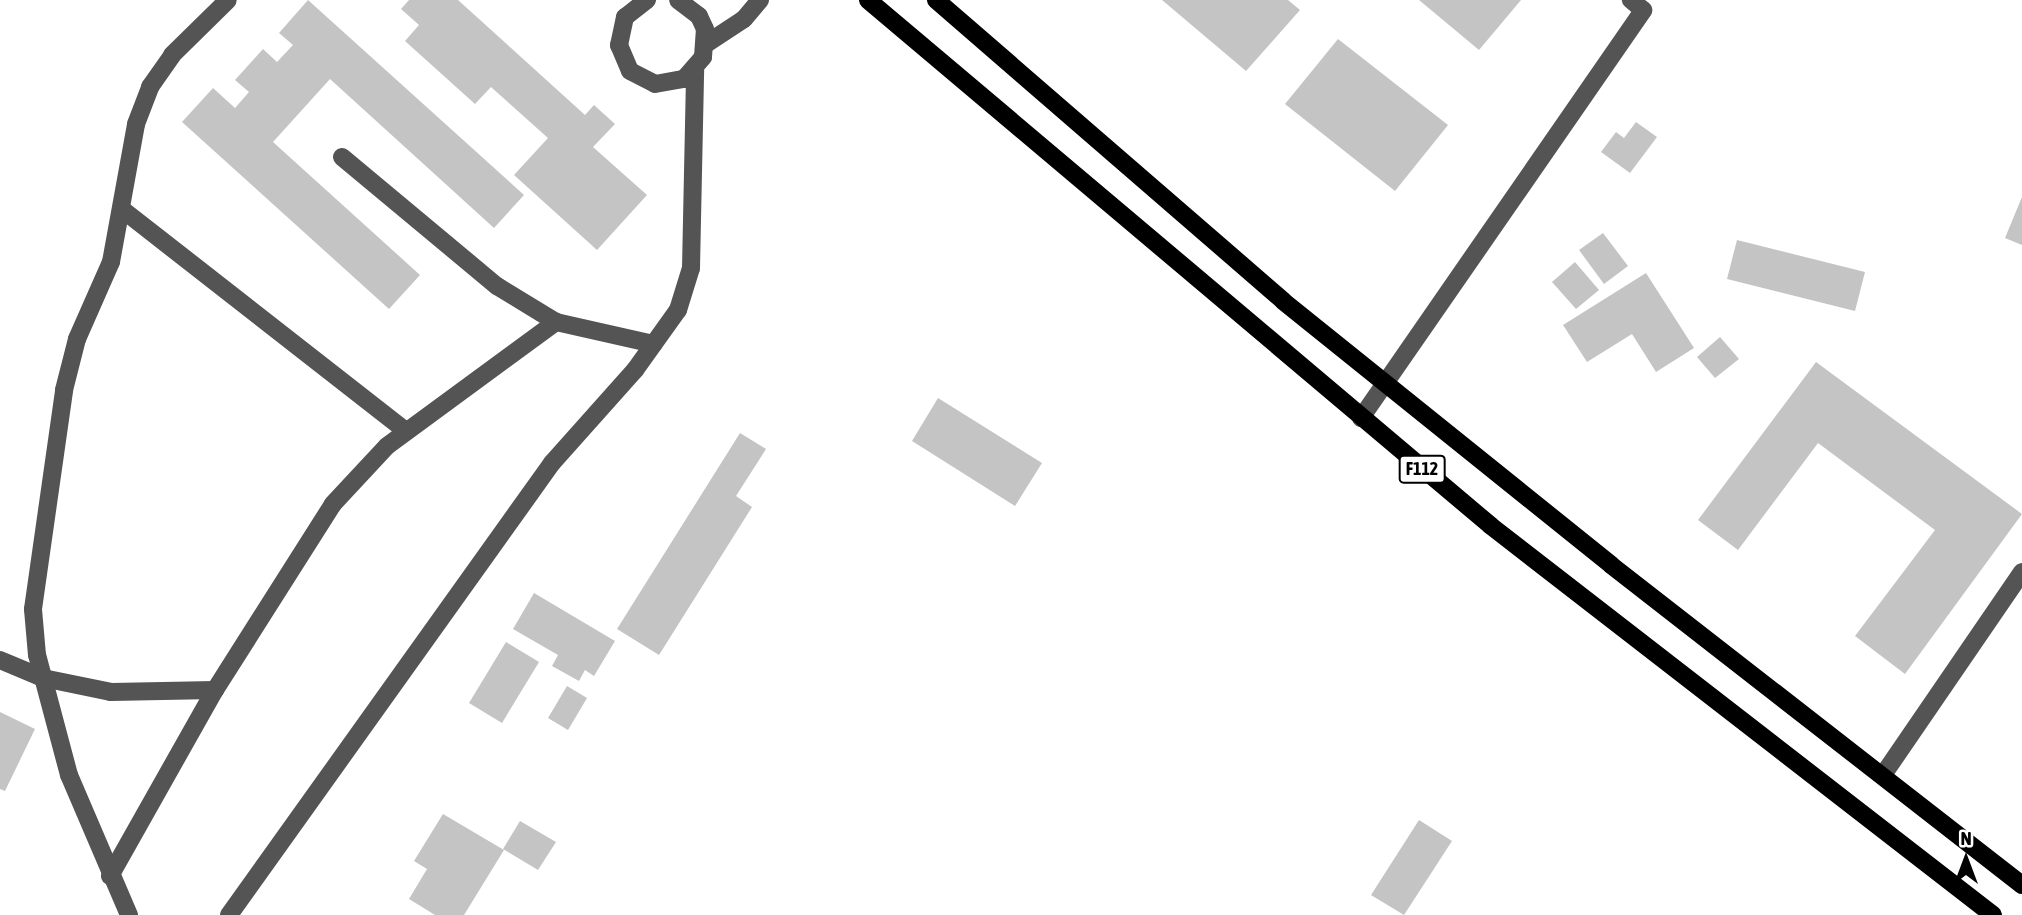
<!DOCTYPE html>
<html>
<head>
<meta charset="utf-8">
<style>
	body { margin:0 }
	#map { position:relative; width:2022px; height:915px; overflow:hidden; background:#fff; font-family:"Asap Condensed",sans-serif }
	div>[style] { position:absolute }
	.building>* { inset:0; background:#c4c4c4 }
	.minor>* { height:18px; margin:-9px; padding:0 9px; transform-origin:9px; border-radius:9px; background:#545454 }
	.major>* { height:18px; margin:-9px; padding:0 9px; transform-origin:9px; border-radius:9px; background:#000 }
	span { translate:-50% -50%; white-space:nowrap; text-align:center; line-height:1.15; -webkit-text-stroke:5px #fff; paint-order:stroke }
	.shield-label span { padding:2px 5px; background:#fff; border:2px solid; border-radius:5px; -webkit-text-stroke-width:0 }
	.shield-label { font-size:18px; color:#000; font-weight:700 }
	.north { position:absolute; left:1931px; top:824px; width:70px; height:70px; -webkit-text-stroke:5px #fff; paint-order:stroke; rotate:0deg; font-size:19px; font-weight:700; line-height:28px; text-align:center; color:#000 }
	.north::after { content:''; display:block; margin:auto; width:24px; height:32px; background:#000; clip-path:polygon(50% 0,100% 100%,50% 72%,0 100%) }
</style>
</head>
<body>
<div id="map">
	<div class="building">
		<div style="clip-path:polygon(308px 0,524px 195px,494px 228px,330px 79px,273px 142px,420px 275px,389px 309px,182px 122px,213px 88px,235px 108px,249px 92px,235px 80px,263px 49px,277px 62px,293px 45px,279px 33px)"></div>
		<div style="clip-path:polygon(409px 0,458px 0,585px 115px,594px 105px,615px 124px,593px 147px,647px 195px,597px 250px,514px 175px,548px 138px,491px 87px,475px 104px,405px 41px,419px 25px,401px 9px)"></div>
		<div style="clip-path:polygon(1162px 0,1288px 0,1300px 10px,1246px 71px)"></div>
		<div style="clip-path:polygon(1419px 0,1521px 0,1479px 50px)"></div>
		<div style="clip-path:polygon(1338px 39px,1448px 125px,1395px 191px,1285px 104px)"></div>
		<div style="clip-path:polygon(1636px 122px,1657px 137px,1630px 173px,1601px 152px,1616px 132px,1624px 138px)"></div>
		<div style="clip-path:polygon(2022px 197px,2022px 245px,2005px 238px)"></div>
		<div style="clip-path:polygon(1603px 233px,1628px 266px,1604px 284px,1579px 250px)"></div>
		<div style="clip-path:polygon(1737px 240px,1865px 272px,1855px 311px,1727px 279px)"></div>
		<div style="clip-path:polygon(1575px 262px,1599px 290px,1576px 309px,1552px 282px)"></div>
		<div style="clip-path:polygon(1646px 273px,1694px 348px,1656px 372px,1632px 334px,1587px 362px,1563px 325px)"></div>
		<div style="clip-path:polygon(1720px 337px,1739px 359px,1715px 378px,1697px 357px)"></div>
		<div style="clip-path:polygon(1816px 362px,2022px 514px,1905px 674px,1855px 636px,1935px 530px,1818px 443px,1738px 550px,1698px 520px)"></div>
		<div style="clip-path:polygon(938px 398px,1042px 463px,1015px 506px,912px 441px)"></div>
		<div style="clip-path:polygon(740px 433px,766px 449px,736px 496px,752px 507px,659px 655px,617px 629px)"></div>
		<div style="clip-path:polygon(534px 593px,615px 641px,594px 676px,585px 670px,579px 681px,552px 666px,558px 655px,513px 629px)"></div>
		<div style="clip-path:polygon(506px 642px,539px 662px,502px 723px,469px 703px)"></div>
		<div style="clip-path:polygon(567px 686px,587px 698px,568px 730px,548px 718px)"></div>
		<div style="clip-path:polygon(0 712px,35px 729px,5px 791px,0 789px)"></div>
		<div style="clip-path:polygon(443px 814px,504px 850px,464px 915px,435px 915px,409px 899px,427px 869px,414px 861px)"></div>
		<div style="clip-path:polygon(1419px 820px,1452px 841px,1404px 915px,1371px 895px)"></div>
		<div style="clip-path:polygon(520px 821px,556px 842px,538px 870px,503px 849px)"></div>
	</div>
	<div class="minor">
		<div style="left:647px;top:0;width:28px;rotate:142deg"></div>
		<div style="left:625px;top:17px;width:29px;rotate:102deg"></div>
		<div style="left:619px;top:45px;width:28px;rotate:67deg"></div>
		<div style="left:630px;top:71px;width:28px;rotate:27deg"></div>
		<div style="left:655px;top:84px;width:29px;rotate:-10deg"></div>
		<div style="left:684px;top:79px;width:29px;rotate:-49deg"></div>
		<div style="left:703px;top:57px;width:28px;rotate:-86deg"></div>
		<div style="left:705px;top:29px;width:14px;rotate:-115deg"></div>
		<div style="left:699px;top:16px;width:26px;rotate:-143deg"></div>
		<div style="left:706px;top:44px;width:45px;rotate:-33.3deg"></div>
		<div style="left:744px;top:19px;width:25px;rotate:-50deg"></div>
		<div style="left:342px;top:157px;width:202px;rotate:39.8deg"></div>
		<div style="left:497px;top:286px;width:69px;rotate:31.4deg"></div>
		<div style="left:556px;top:322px;width:100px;rotate:12.7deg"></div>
		<div style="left:123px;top:210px;width:359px;rotate:38deg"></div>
		<div style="left:1361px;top:418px;width:496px;rotate:-55.3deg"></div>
		<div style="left:1643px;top:10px;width:16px;rotate:-140deg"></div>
		<div style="left:0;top:660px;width:47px;rotate:22.7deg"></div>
		<div style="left:43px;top:678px;width:69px;rotate:11.6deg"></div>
		<div style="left:111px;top:692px;width:104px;rotate:-1.1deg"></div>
		<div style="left:1883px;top:775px;width:246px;rotate:-55.6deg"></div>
		<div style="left:110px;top:876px;width:214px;rotate:-60.6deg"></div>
		<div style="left:215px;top:690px;width:220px;rotate:-57.6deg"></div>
		<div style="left:333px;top:504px;width:79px;rotate:-47deg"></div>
		<div style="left:387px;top:446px;width:210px;rotate:-36.3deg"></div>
		<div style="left:129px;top:915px;width:152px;rotate:-113.2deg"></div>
		<div style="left:69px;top:775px;width:124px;rotate:-104.9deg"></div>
		<div style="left:37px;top:655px;width:46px;rotate:-95deg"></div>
		<div style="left:33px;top:609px;width:221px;rotate:-81.9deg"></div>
		<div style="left:64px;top:390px;width:53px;rotate:-75.7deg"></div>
		<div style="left:77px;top:339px;width:84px;rotate:-66.2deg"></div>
		<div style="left:111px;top:262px;width:140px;rotate:-79.7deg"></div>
		<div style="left:136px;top:124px;width:40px;rotate:-69deg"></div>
		<div style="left:150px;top:87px;width:39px;rotate:-55deg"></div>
		<div style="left:172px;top:55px;width:78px;rotate:-44.5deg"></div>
		<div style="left:229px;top:915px;width:556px;rotate:-54.45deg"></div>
		<div style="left:552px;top:463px;width:125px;rotate:-48.3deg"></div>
		<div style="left:635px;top:370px;width:74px;rotate:-54.4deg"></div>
		<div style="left:678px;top:310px;width:44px;rotate:-72.8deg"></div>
		<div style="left:691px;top:268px;width:198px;rotate:-88.8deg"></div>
	</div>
	<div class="major">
		<div style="left:868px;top:0;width:815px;rotate:40.17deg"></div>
		<div style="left:1491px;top:526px;width:635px;rotate:37.77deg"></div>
		<div style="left:936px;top:0;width:459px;rotate:40.9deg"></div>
		<div style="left:1283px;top:301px;width:421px;rotate:38.8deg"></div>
		<div style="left:1611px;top:565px;width:521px;rotate:37.9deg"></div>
	</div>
	<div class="shield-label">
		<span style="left:1422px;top:469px">F112</span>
	</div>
	<div class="north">N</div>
</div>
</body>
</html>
